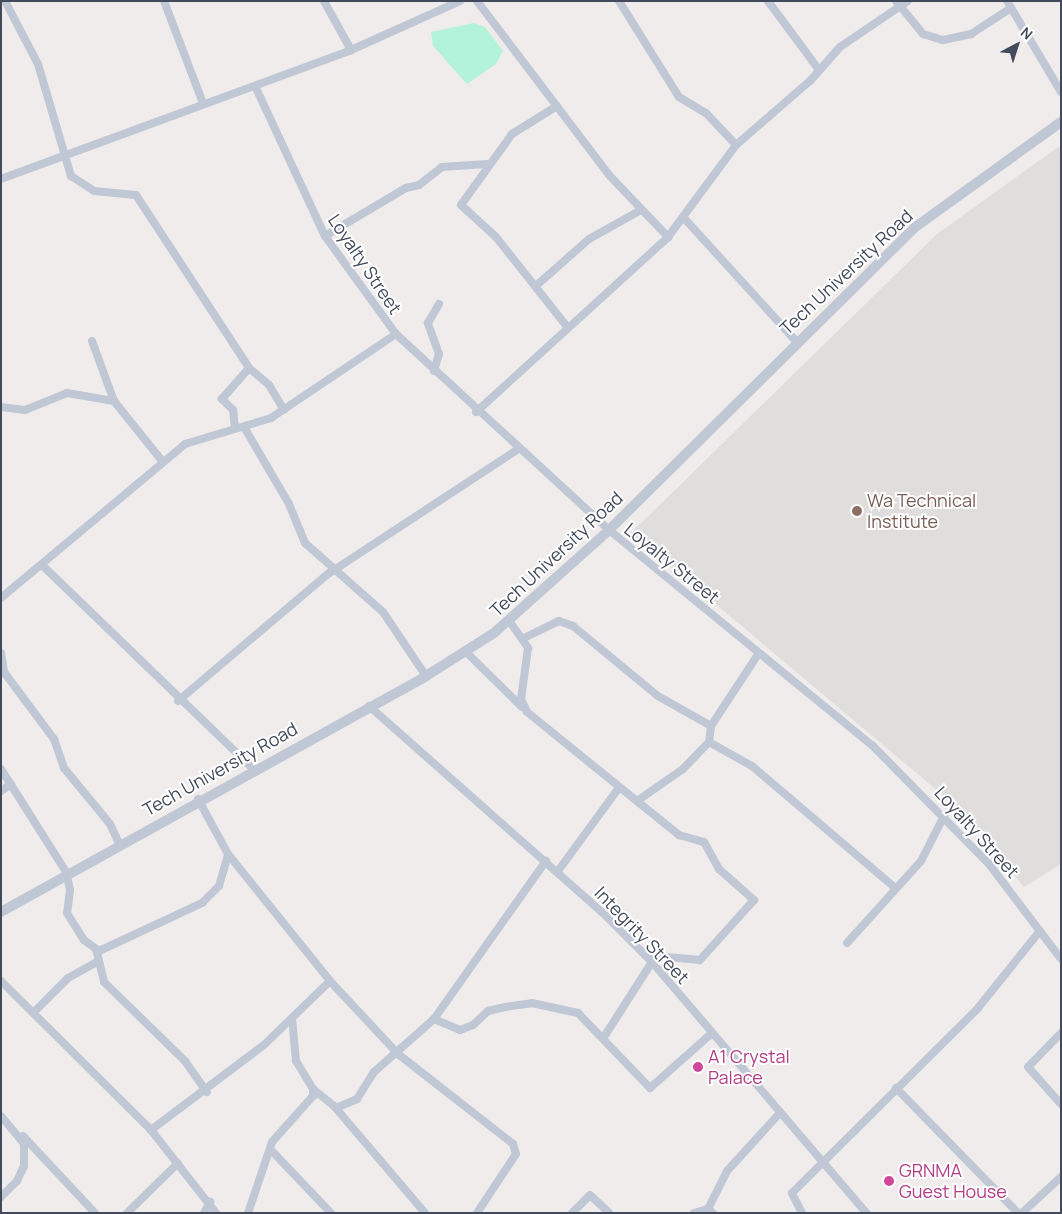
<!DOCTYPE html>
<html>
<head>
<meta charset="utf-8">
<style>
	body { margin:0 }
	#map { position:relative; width:1062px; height:1214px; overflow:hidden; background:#efeceb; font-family:Manrope,sans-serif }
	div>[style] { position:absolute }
	.education>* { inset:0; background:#e0dddd }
	.green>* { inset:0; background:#b3f3da }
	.minor>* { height:8px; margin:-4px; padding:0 4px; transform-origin:4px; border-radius:4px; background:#c0c7d5 }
	.tertiary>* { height:10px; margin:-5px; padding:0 5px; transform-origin:5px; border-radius:5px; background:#c0c7d5 }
	.dots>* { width:14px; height:14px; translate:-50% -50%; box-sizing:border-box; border:2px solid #fff; border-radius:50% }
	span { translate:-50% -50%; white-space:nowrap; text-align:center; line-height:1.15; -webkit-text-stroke:4px #fff; paint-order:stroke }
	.street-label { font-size:18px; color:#424a5b }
	.education-label { font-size:18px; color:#785e54 }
	.left { translate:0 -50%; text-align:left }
	.hotel-label { font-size:18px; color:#b23c85 }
	.frame { position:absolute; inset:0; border:2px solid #424a5b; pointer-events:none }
	.north { position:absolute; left:992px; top:20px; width:50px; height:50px; -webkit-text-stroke:4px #fff; paint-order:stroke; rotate:40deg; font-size:14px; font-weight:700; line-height:20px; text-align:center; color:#424a5b }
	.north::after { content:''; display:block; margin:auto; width:18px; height:22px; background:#424a5b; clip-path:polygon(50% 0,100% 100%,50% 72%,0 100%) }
</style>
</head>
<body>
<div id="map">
	<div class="education">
		<div style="clip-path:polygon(1061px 145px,1061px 864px,1024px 887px,964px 813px,631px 533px,937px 234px)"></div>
	</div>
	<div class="green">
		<div style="clip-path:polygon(474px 23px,485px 27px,503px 51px,496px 64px,467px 84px,433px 46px,431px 32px)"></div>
	</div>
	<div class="minor">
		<div style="left:5px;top:1px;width:71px;rotate:62.4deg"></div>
		<div style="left:38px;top:64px;width:117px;rotate:73.6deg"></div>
		<div style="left:71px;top:176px;width:27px;rotate:33deg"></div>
		<div style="left:94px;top:191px;width:42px;rotate:5.4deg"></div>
		<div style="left:136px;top:195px;width:207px;rotate:56.8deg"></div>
		<div style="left:249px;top:368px;width:26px;rotate:40deg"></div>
		<div style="left:269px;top:385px;width:29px;rotate:59deg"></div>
		<div style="left:164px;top:1px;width:109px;rotate:69.1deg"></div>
		<div style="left:324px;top:1px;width:56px;rotate:61.1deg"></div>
		<div style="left:477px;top:1px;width:218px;rotate:52.8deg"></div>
		<div style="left:609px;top:175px;width:86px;rotate:46.4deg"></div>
		<div style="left:619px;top:1px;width:113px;rotate:58deg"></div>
		<div style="left:679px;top:97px;width:31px;rotate:31deg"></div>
		<div style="left:706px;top:113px;width:44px;rotate:46.8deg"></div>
		<div style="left:768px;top:1px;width:86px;rotate:53.5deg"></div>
		<div style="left:896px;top:1px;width:43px;rotate:50.7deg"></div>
		<div style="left:923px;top:34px;width:21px;rotate:17deg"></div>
		<div style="left:943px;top:40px;width:29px;rotate:-12deg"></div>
		<div style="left:971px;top:34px;width:48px;rotate:-33deg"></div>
		<div style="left:1007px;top:1px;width:106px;rotate:59.3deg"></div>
		<div style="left:255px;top:86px;width:166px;rotate:65deg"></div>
		<div style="left:325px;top:236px;width:121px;rotate:54.1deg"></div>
		<div style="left:396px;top:334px;width:289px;rotate:42.6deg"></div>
		<div style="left:609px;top:530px;width:341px;rotate:39.3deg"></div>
		<div style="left:873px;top:746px;width:165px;rotate:45.5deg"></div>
		<div style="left:989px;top:864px;width:119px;rotate:52.8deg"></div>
		<div style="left:557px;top:106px;width:53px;rotate:148.1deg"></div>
		<div style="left:512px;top:134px;width:87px;rotate:125.7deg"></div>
		<div style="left:461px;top:205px;width:47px;rotate:42.4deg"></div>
		<div style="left:496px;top:237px;width:116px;rotate:51.6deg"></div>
		<div style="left:1px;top:179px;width:373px;rotate:-20.2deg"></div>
		<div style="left:351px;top:50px;width:120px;rotate:-24.2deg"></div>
		<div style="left:684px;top:218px;width:166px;rotate:47.7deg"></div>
		<div style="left:325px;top:236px;width:94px;rotate:-30.7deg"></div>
		<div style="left:406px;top:188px;width:13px;rotate:-13deg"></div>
		<div style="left:419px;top:185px;width:29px;rotate:-38deg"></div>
		<div style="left:442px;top:167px;width:45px;rotate:-3.8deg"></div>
		<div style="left:537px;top:285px;width:69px;rotate:-41.5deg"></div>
		<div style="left:589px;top:239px;width:57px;rotate:-29.2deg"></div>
		<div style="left:92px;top:341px;width:64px;rotate:69.9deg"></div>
		<div style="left:114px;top:401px;width:77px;rotate:51.3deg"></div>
		<div style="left:434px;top:371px;width:18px;rotate:-74deg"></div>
		<div style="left:439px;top:354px;width:33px;rotate:-110deg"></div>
		<div style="left:428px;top:323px;width:22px;rotate:-60deg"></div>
		<div style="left:1px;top:407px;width:24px;rotate:7deg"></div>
		<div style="left:25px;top:410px;width:45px;rotate:-22deg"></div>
		<div style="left:67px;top:393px;width:48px;rotate:9.7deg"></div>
		<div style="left:476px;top:412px;width:260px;rotate:-42.3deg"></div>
		<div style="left:668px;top:237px;width:114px;rotate:-53.5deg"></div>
		<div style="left:736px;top:145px;width:98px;rotate:-40.9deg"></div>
		<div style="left:810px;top:81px;width:45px;rotate:-48.6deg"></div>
		<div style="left:840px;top:47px;width:82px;rotate:-34.1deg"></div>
		<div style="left:244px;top:427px;width:89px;rotate:59.7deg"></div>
		<div style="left:289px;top:504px;width:42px;rotate:67.7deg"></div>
		<div style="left:305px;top:543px;width:104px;rotate:41.5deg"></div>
		<div style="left:383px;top:612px;width:77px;rotate:56.1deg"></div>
		<div style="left:235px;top:428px;width:18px;rotate:-96deg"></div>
		<div style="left:233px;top:410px;width:16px;rotate:-135deg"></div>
		<div style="left:222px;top:399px;width:41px;rotate:-48.9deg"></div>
		<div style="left:42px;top:565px;width:293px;rotate:44deg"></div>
		<div style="left:1px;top:598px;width:240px;rotate:-39.9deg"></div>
		<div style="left:185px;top:444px;width:90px;rotate:-16.8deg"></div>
		<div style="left:271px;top:418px;width:151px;rotate:-33.9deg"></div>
		<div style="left:510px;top:622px;width:32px;rotate:55deg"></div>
		<div style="left:528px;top:648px;width:51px;rotate:97.8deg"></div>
		<div style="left:521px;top:699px;width:14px;rotate:65deg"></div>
		<div style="left:527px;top:712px;width:196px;rotate:39deg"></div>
		<div style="left:679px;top:835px;width:26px;rotate:16deg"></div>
		<div style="left:704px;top:842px;width:31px;rotate:61deg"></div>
		<div style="left:719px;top:869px;width:47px;rotate:41.5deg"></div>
		<div style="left:754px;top:900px;width:81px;rotate:132deg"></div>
		<div style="left:700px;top:960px;width:55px;rotate:-174.8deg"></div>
		<div style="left:524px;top:638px;width:39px;rotate:-26deg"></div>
		<div style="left:559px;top:621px;width:15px;rotate:20deg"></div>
		<div style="left:573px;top:626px;width:110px;rotate:39.5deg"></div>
		<div style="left:658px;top:696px;width:61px;rotate:29.5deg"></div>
		<div style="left:711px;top:726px;width:16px;rotate:97deg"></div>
		<div style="left:709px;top:742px;width:37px;rotate:134deg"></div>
		<div style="left:683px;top:769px;width:56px;rotate:145.2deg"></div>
		<div style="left:466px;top:652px;width:78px;rotate:44.5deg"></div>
		<div style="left:1px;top:653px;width:19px;rotate:81deg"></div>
		<div style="left:4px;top:672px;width:84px;rotate:53.3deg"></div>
		<div style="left:54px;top:739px;width:31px;rotate:71deg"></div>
		<div style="left:64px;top:768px;width:72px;rotate:50.6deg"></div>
		<div style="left:110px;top:824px;width:21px;rotate:65deg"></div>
		<div style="left:178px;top:701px;width:197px;rotate:-40.3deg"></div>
		<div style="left:328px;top:574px;width:227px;rotate:-33.3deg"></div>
		<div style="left:369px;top:706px;width:310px;rotate:41.5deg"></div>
		<div style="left:601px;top:911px;width:72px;rotate:45deg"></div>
		<div style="left:652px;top:962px;width:330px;rotate:49.5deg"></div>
		<div style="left:711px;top:726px;width:87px;rotate:-56.7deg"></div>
		<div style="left:709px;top:742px;width:49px;rotate:29.2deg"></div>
		<div style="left:752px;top:766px;width:187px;rotate:40.4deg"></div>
		<div style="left:1px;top:769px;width:122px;rotate:57.7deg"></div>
		<div style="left:66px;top:872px;width:18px;rotate:77deg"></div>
		<div style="left:70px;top:890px;width:23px;rotate:97deg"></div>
		<div style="left:67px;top:913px;width:32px;rotate:58deg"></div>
		<div style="left:84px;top:940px;width:19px;rotate:36deg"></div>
		<div style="left:99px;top:951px;width:114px;rotate:-25deg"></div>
		<div style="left:202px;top:903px;width:24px;rotate:-45deg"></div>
		<div style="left:219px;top:886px;width:33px;rotate:-74deg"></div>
		<div style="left:1px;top:791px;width:12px;rotate:-35deg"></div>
		<div style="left:198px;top:799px;width:63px;rotate:61.4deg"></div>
		<div style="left:228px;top:854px;width:163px;rotate:51.2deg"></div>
		<div style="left:330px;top:981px;width:100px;rotate:47deg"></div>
		<div style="left:398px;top:1054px;width:146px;rotate:38deg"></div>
		<div style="left:513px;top:1144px;width:10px;rotate:73deg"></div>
		<div style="left:516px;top:1154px;width:71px;rotate:123.5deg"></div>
		<div style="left:558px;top:871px;width:102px;rotate:-53.8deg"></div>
		<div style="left:847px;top:943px;width:110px;rotate:-47.9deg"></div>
		<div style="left:921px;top:861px;width:51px;rotate:-62.9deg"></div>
		<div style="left:96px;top:949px;width:34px;rotate:76deg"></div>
		<div style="left:104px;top:982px;width:113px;rotate:44.3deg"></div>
		<div style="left:185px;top:1061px;width:38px;rotate:55deg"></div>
		<div style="left:1px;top:981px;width:211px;rotate:44.8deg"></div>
		<div style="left:151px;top:1130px;width:105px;rotate:51.9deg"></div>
		<div style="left:33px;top:1013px;width:49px;rotate:-45deg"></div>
		<div style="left:68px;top:978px;width:35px;rotate:-29deg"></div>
		<div style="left:434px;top:1019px;width:28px;rotate:23deg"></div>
		<div style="left:460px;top:1030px;width:14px;rotate:-21deg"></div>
		<div style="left:473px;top:1025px;width:21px;rotate:-43deg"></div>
		<div style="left:488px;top:1011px;width:17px;rotate:-13deg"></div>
		<div style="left:505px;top:1007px;width:27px;rotate:-8deg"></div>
		<div style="left:532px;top:1003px;width:47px;rotate:12.3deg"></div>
		<div style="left:578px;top:1013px;width:104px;rotate:46.2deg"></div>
		<div style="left:650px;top:1088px;width:83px;rotate:-41.6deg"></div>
		<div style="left:1061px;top:1033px;width:47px;rotate:134.1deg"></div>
		<div style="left:1028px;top:1067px;width:50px;rotate:48.3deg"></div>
		<div style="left:604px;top:1037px;width:89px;rotate:-57.4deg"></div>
		<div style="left:896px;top:1088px;width:175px;rotate:45.7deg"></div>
		<div style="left:313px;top:1089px;width:27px;rotate:39deg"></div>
		<div style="left:334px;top:1106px;width:140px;rotate:49.6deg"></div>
		<div style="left:336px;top:1108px;width:23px;rotate:-23deg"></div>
		<div style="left:357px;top:1099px;width:32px;rotate:-58deg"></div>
		<div style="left:374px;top:1072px;width:80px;rotate:-41.5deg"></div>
		<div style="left:434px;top:1019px;width:194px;rotate:-54.7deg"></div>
		<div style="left:1px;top:1116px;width:35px;rotate:50deg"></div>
		<div style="left:24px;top:1143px;width:23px;rotate:90deg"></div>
		<div style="left:24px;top:1166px;width:17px;rotate:115deg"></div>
		<div style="left:17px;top:1181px;width:23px;rotate:135deg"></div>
		<div style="left:151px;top:1130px;width:141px;rotate:-37deg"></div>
		<div style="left:264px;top:1045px;width:92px;rotate:-44.1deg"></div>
		<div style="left:23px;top:1136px;width:105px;rotate:46.9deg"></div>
		<div style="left:270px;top:1149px;width:88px;rotate:46.4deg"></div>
		<div style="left:708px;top:1209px;width:42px;rotate:-63.4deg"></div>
		<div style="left:727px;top:1171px;width:79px;rotate:-47.6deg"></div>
		<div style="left:127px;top:1213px;width:71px;rotate:-44.4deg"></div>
		<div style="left:204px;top:1213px;width:13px;rotate:-61deg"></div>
		<div style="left:248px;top:1213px;width:75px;rotate:-71.3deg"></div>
		<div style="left:272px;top:1142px;width:62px;rotate:-48.3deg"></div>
		<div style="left:313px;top:1096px;width:7px;rotate:-90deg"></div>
		<div style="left:313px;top:1089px;width:33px;rotate:-121deg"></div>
		<div style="left:296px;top:1061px;width:43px;rotate:-95.3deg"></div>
		<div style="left:572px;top:1213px;width:25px;rotate:-45deg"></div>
		<div style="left:590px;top:1195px;width:26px;rotate:43deg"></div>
		<div style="left:694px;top:1213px;width:15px;rotate:-16deg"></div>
		<div style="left:708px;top:1209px;width:6px;rotate:39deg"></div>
		<div style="left:802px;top:1213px;width:22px;rotate:-117deg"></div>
		<div style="left:792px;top:1193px;width:262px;rotate:-44.8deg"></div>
		<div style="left:978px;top:1008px;width:99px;rotate:-51.2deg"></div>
		<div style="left:1022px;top:1213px;width:53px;rotate:-42.7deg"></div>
	</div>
	<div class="tertiary">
		<div style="left:1px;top:912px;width:486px;rotate:-29deg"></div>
		<div style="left:426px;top:676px;width:80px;rotate:-32.3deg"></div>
		<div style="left:494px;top:633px;width:154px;rotate:-41.8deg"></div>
		<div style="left:609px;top:530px;width:429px;rotate:-44.7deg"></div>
		<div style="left:914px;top:228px;width:181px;rotate:-35.8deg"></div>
	</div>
	<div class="dots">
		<div style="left:857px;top:511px;background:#8d6e63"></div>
		<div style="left:698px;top:1067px;background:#d1479c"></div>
		<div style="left:889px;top:1181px;background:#d1479c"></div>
	</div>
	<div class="street-label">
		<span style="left:365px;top:264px;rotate:56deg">Loyalty Street</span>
		<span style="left:846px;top:272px;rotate:-43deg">Tech University Road</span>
		<span style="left:556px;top:554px;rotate:-43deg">Tech University Road</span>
		<span style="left:672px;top:563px;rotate:39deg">Loyalty Street</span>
		<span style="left:220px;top:769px;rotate:-29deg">Tech University Road</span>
		<span style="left:977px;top:832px;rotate:48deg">Loyalty Street</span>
		<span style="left:642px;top:935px;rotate:46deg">Integrity Street</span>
	</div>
	<div class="education-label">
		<span class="left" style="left:867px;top:511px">Wa Technical<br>Institute</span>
	</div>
	<div class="hotel-label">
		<span class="left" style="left:708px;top:1067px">A1 Crystal<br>Palace</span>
		<span class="left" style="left:899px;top:1181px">GRNMA<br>Guest House</span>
	</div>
	<div class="frame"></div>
	<div class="north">N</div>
</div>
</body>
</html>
